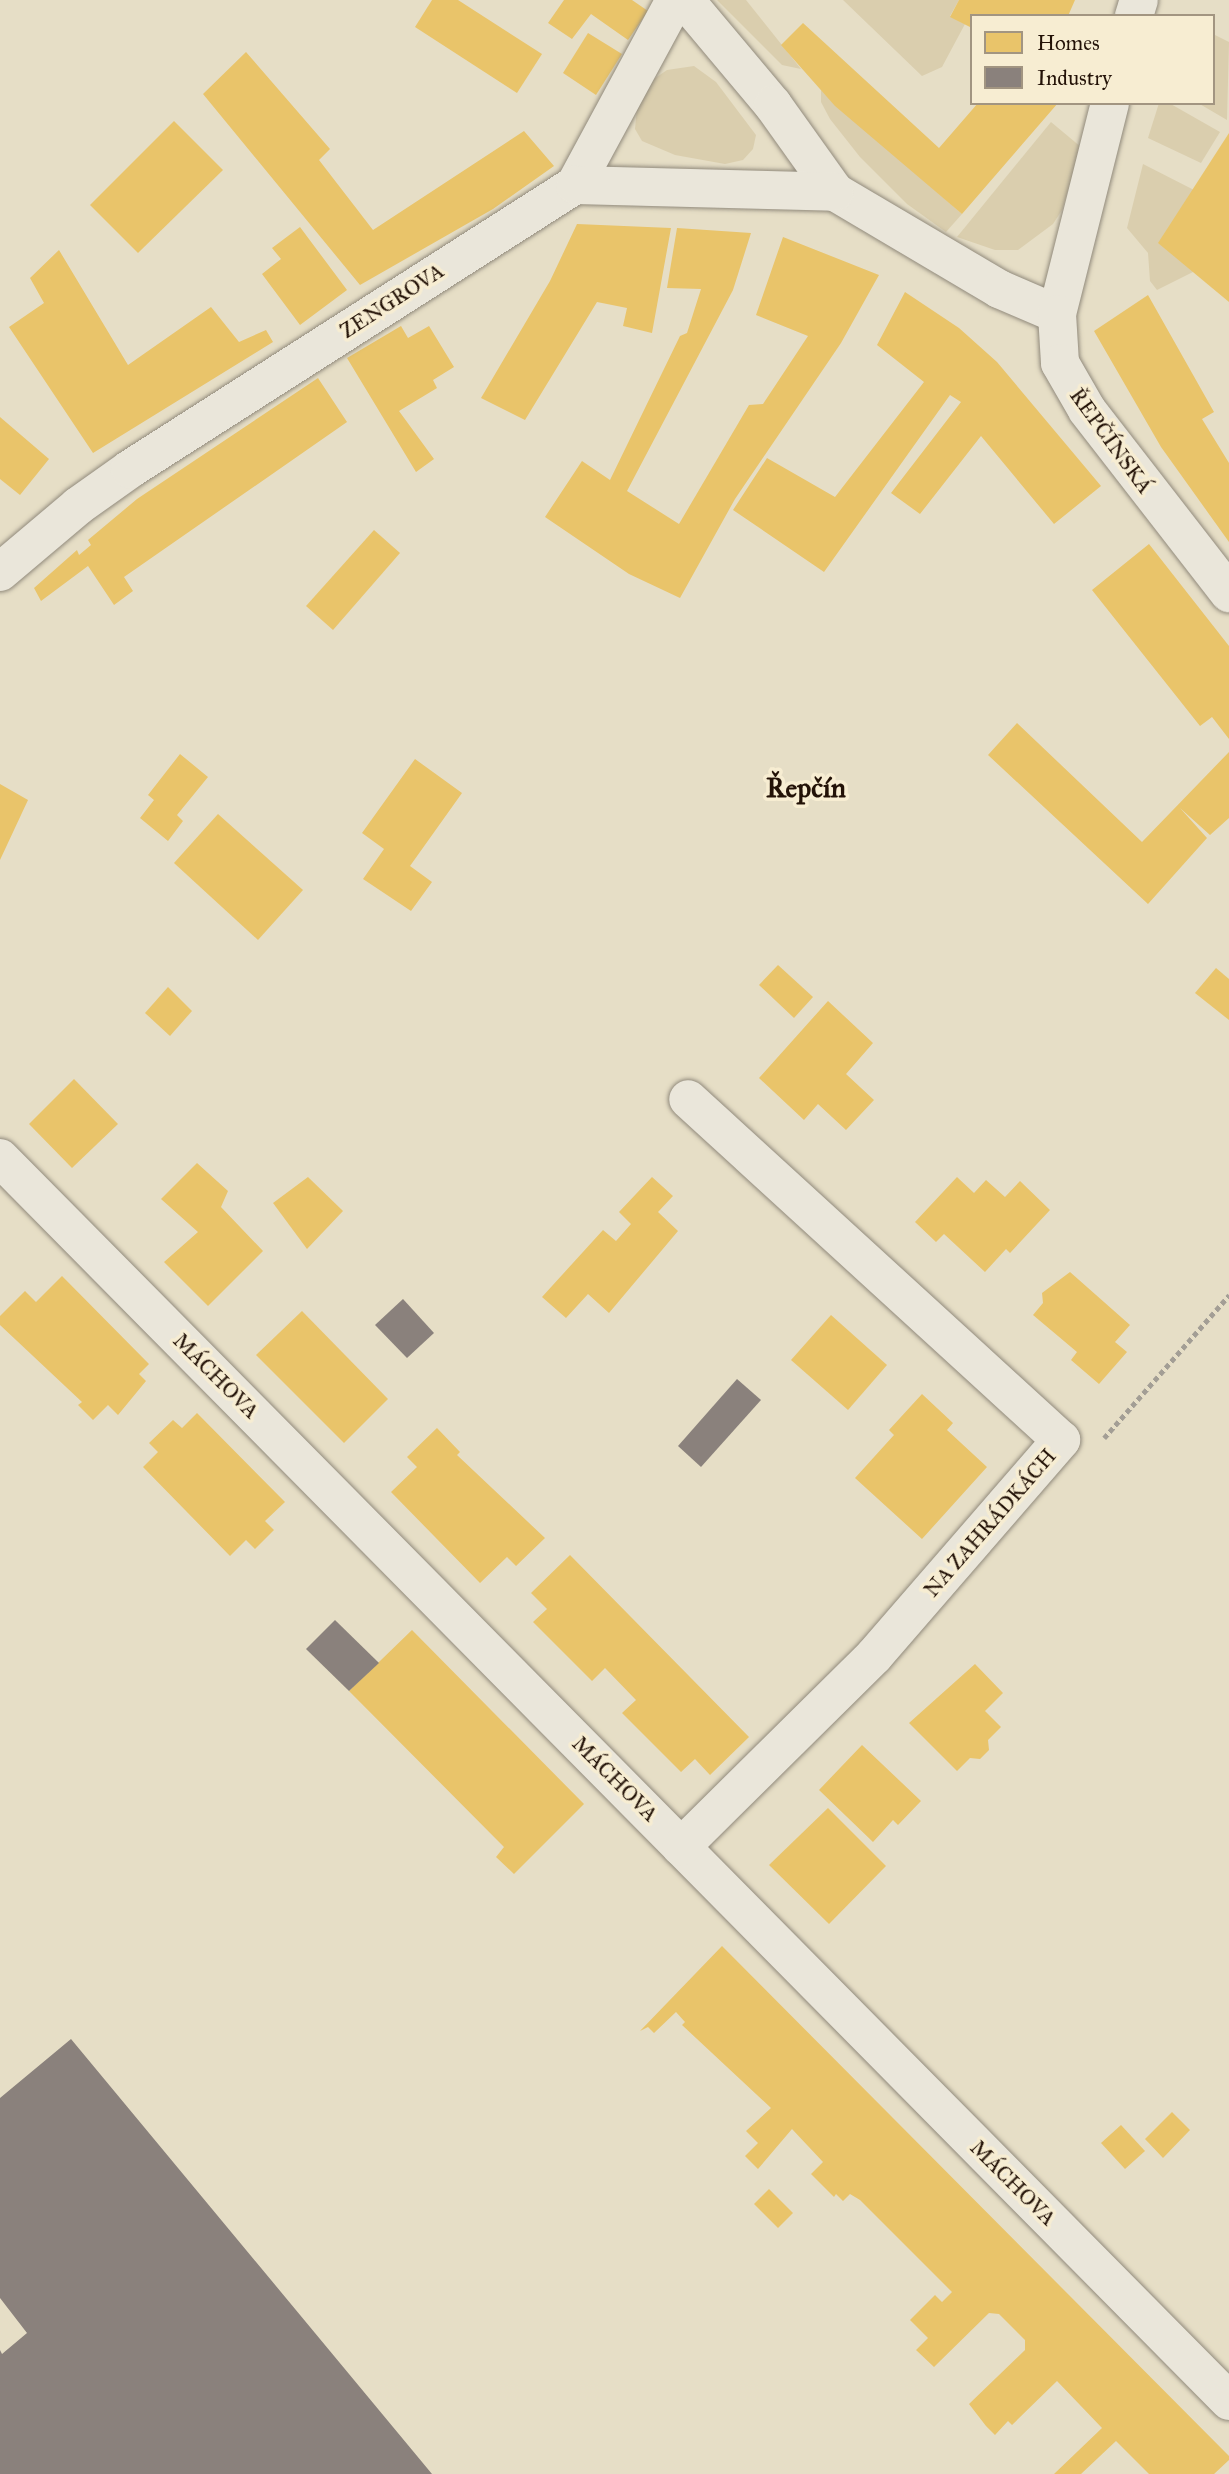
<!DOCTYPE html>
<html>
<head>
<meta charset="utf-8">
<style>
	body { margin:0 }
	#map { position:relative; width:1229px; height:2474px; overflow:hidden; background:#e6dec6; font-family:"IM FELL Great Primer",serif }
	div>[style] { position:absolute }
	.green>* { inset:0; background:#daceae }
	.homes>* { inset:0; background:#e9c46a }
	.industry>* { inset:0; background:#8a817c }
	.path>* { height:4.5px; margin-top:-2.25px; transform-origin:0; background:repeating-linear-gradient(90deg,#a39e95 0 5px,transparent 0 8.5px) }
	.roads { filter:drop-shadow(0 0 2px #918a7c) drop-shadow(0 0 2px #918a7c) }
	.minor>* { height:38px; margin:-19px; padding:0 19px; transform-origin:19px; border-radius:19px; background:#eae6da }
	span { translate:-50% -50%; white-space:nowrap; text-align:center; line-height:1.15; -webkit-text-stroke:7px #f7edd2; paint-order:stroke }
	.street-label { font-size:21px; color:#231207 }
	.district-label { font-size:28px; color:#231207; font-weight:700 }
	.legend { position:absolute; left:970px; top:14px; width:245px; height:91px; box-sizing:border-box; background:#f7edd2; border:2px solid #a29581; margin:0; padding:9px 12px; list-style:none; font-size:21px; color:#231207 }
	.legend li { display:flex; align-items:center; gap:14px; height:35px }
	.legend b { width:35px; border:2px solid #a29581 }
</style>
</head>
<body>
<div id="map">
	<div class="green">
		<div style="clip-path:polygon(717px 0,746px 0,801px 69px,782px 65px)"></div>
		<div style="clip-path:polygon(843px 0,959px 0,950px 16px,965px 24px,942px 67px,922px 76px)"></div>
		<div style="clip-path:polygon(1213px 34px,1229px 42px,1227px 120px,1198px 103px,1213px 103px)"></div>
		<div style="clip-path:polygon(694px 66px,716px 82px,756px 135px,753px 149px,743px 160px,725px 164px,675px 155px,642px 141px,635px 129px,637px 108px,654px 79px,667px 70px)"></div>
		<div style="clip-path:polygon(821px 90px,962px 214px,946px 232px,907px 204px,860px 157px,830px 119px,821px 102px)"></div>
		<div style="clip-path:polygon(1159px 103px,1169px 103px,1220px 132px,1201px 163px,1148px 138px)"></div>
		<div style="clip-path:polygon(1051px 122px,1081px 147px,1062px 210px,1053px 224px,1018px 250px,995px 250px,957px 237px)"></div>
		<div style="clip-path:polygon(1143px 164px,1194px 190px,1193px 272px,1157px 290px,1150px 281px,1148px 253px,1127px 228px)"></div>
	</div>
	<div class="homes">
		<div style="clip-path:polygon(432px 0,458px 0,542px 54px,517px 93px,415px 27px)"></div>
		<div style="clip-path:polygon(564px 0,632px 0,648px 11px,628px 40px,591px 14px,572px 39px,548px 23px)"></div>
		<div style="clip-path:polygon(959px 0,1075px 0,1068px 16px,972px 16px,972px 28px,950px 17px)"></div>
		<div style="clip-path:polygon(803px 23px,939px 148px,978px 103px,1058px 103px,962px 214px,835px 106px,781px 45px)"></div>
		<div style="clip-path:polygon(588px 33px,622px 54px,596px 95px,563px 73px)"></div>
		<div style="clip-path:polygon(246px 52px,330px 149px,319px 160px,373px 230px,524px 131px,554px 166px,493px 209px,360px 285px,203px 94px)"></div>
		<div style="clip-path:polygon(174px 121px,223px 170px,138px 253px,90px 205px)"></div>
		<div style="clip-path:polygon(1229px 133px,1229px 302px,1158px 243px)"></div>
		<div style="clip-path:polygon(577px 224px,671px 228px,652px 333px,623px 326px,627px 308px,597px 302px,525px 420px,481px 398px,550px 281px)"></div>
		<div style="clip-path:polygon(300px 227px,347px 290px,300px 325px,262px 274px,281px 259px,272px 248px)"></div>
		<div style="clip-path:polygon(677px 228px,751px 233px,733px 290px,627px 491px,679px 524px,749px 405px,763px 404px,808px 336px,756px 315px,783px 237px,879px 275px,841px 343px,735px 499px,680px 598px,629px 574px,545px 517px,582px 461px,610px 480px,680px 336px,687px 333px,701px 289px,667px 288px)"></div>
		<div style="clip-path:polygon(59px 250px,128px 365px,211px 307px,239px 342px,266px 330px,273px 342px,93px 453px,9px 327px,44px 303px,30px 278px)"></div>
		<div style="clip-path:polygon(905px 292px,959px 328px,997px 362px,1101px 486px,1054px 524px,981px 436px,920px 514px,891px 493px,961px 402px,950px 395px,824px 572px,733px 510px,767px 458px,835px 497px,924px 382px,877px 345px)"></div>
		<div style="clip-path:polygon(1148px 295px,1214px 412px,1202px 419px,1229px 463px,1229px 542px,1161px 447px,1094px 331px)"></div>
		<div style="clip-path:polygon(401px 326px,408px 338px,429px 326px,454px 367px,433px 380px,437px 388px,399px 411px,434px 459px,416px 472px,347px 358px)"></div>
		<div style="clip-path:polygon(318px 378px,347px 422px,124px 577px,133px 591px,114px 605px,88px 566px,41px 601px,34px 588px,77px 550px,79px 555px,91px 545px,88px 540px,137px 499px)"></div>
		<div style="clip-path:polygon(0 417px,49px 459px,20px 495px,0 479px)"></div>
		<div style="clip-path:polygon(374px 530px,400px 553px,333px 630px,306px 606px)"></div>
		<div style="clip-path:polygon(1149px 544px,1229px 646px,1229px 739px,1212px 717px,1200px 726px,1092px 590px)"></div>
		<div style="clip-path:polygon(1017px 723px,1142px 842px,1229px 752px,1229px 818px,1210px 835px,1180px 808px,1207px 838px,1148px 904px,988px 755px)"></div>
		<div style="clip-path:polygon(180px 754px,208px 777px,177px 815px,183px 821px,168px 841px,140px 818px,154px 800px,148px 795px)"></div>
		<div style="clip-path:polygon(415px 759px,462px 793px,410px 866px,432px 882px,411px 911px,363px 879px,384px 849px,362px 833px)"></div>
		<div style="clip-path:polygon(0 784px,28px 800px,0 860px)"></div>
		<div style="clip-path:polygon(218px 814px,303px 890px,258px 940px,174px 863px)"></div>
		<div style="clip-path:polygon(778px 965px,813px 997px,794px 1018px,759px 985px)"></div>
		<div style="clip-path:polygon(1216px 968px,1229px 979px,1229px 1020px,1195px 993px)"></div>
		<div style="clip-path:polygon(168px 987px,192px 1011px,170px 1036px,145px 1013px)"></div>
		<div style="clip-path:polygon(828px 1001px,873px 1043px,846px 1074px,874px 1100px,846px 1130px,818px 1104px,804px 1120px,759px 1078px)"></div>
		<div style="clip-path:polygon(74px 1079px,118px 1124px,72px 1168px,29px 1124px)"></div>
		<div style="clip-path:polygon(197px 1163px,228px 1191px,221px 1207px,263px 1251px,208px 1306px,164px 1262px,198px 1232px,161px 1199px)"></div>
		<div style="clip-path:polygon(308px 1177px,343px 1211px,307px 1249px,273px 1203px)"></div>
		<div style="clip-path:polygon(652px 1177px,673px 1196px,658px 1212px,678px 1231px,609px 1313px,588px 1294px,566px 1318px,542px 1297px,603px 1230px,616px 1241px,631px 1224px,619px 1212px)"></div>
		<div style="clip-path:polygon(957px 1177px,974px 1193px,986px 1180px,1005px 1197px,1020px 1181px,1050px 1210px,1010px 1253px,1006px 1249px,985px 1272px,944px 1234px,936px 1242px,915px 1222px)"></div>
		<div style="clip-path:polygon(1070px 1272px,1130px 1325px,1115px 1342px,1127px 1352px,1099px 1384px,1071px 1360px,1077px 1352px,1033px 1315px,1043px 1303px,1042px 1293px)"></div>
		<div style="clip-path:polygon(62px 1276px,149px 1364px,139px 1374px,146px 1381px,118px 1415px,108px 1405px,93px 1420px,78px 1405px,82px 1402px,0 1325px,0 1316px,25px 1291px,36px 1302px)"></div>
		<div style="clip-path:polygon(302px 1311px,388px 1399px,344px 1443px,256px 1355px)"></div>
		<div style="clip-path:polygon(831px 1315px,887px 1365px,848px 1410px,791px 1360px)"></div>
		<div style="clip-path:polygon(922px 1394px,953px 1423px,947px 1430px,987px 1467px,922px 1539px,855px 1478px,894px 1435px,889px 1430px)"></div>
		<div style="clip-path:polygon(197px 1413px,285px 1502px,265px 1521px,274px 1530px,255px 1549px,246px 1540px,230px 1556px,143px 1467px,158px 1452px,149px 1443px,173px 1420px,182px 1428px)"></div>
		<div style="clip-path:polygon(437px 1428px,460px 1452px,457px 1455px,545px 1538px,516px 1566px,507px 1557px,480px 1583px,391px 1492px,417px 1467px,407px 1457px)"></div>
		<div style="clip-path:polygon(570px 1555px,749px 1737px,710px 1775px,695px 1759px,681px 1772px,622px 1713px,636px 1700px,605px 1668px,592px 1681px,533px 1622px,547px 1609px,531px 1593px)"></div>
		<div style="clip-path:polygon(412px 1630px,584px 1804px,514px 1874px,496px 1857px,504px 1847px,349px 1691px)"></div>
		<div style="clip-path:polygon(975px 1664px,1003px 1693px,985px 1711px,1001px 1727px,988px 1740px,989px 1750px,980px 1759px,970px 1758px,957px 1771px,909px 1723px)"></div>
		<div style="clip-path:polygon(862px 1745px,921px 1801px,898px 1825px,893px 1820px,873px 1842px,819px 1790px)"></div>
		<div style="clip-path:polygon(828px 1808px,886px 1866px,829px 1924px,769px 1865px)"></div>
		<div style="clip-path:polygon(722px 1946px,1229px 2456px,1229px 2460px,1214px 2474px,1149px 2474px,1116px 2441px,1081px 2474px,1054px 2474px,1102px 2428px,1057px 2381px,1012px 2425px,1008px 2421px,995px 2435px,986px 2426px,969px 2404px,1025px 2350px,1025px 2340px,999px 2314px,989px 2313px,934px 2367px,916px 2350px,928px 2338px,910px 2320px,935px 2295px,942px 2302px,952px 2292px,860px 2200px,850px 2194px,843px 2201px,836px 2194px,834px 2197px,811px 2174px,823px 2162px,792px 2129px,758px 2169px,745px 2156px,758px 2143px,746px 2131px,771px 2108px,682px 2025px,685px 2022px,676px 2012px,654px 2033px,648px 2027px,640px 2031px)"></div>
		<div style="clip-path:polygon(1172px 2112px,1190px 2130px,1163px 2158px,1145px 2139px)"></div>
		<div style="clip-path:polygon(1121px 2125px,1145px 2151px,1125px 2169px,1101px 2143px)"></div>
		<div style="clip-path:polygon(769px 2189px,793px 2213px,778px 2228px,754px 2204px)"></div>
	</div>
	<div class="industry">
		<div style="clip-path:polygon(403px 1299px,434px 1333px,407px 1358px,375px 1325px)"></div>
		<div style="clip-path:polygon(737px 1379px,761px 1400px,701px 1467px,678px 1446px)"></div>
		<div style="clip-path:polygon(335px 1620px,379px 1663px,349px 1691px,306px 1649px)"></div>
		<div style="clip-path:polygon(71px 2039px,432px 2474px,0 2474px,0 2350px,2px 2354px,27px 2333px,0 2298px,0 2098px)"></div>
	</div>
	<div class="path">
		<div style="left:1104px;top:1438px;width:190px;rotate:-48.8deg"></div>
	</div>
	<div class="roads">
		<div class="minor">
			<div style="left:685px;top:0;width:137px;rotate:50deg"></div>
			<div style="left:773px;top:105px;width:107px;rotate:54.5deg"></div>
			<div style="left:835px;top:192px;width:191px;rotate:30.6deg"></div>
			<div style="left:999px;top:289px;width:63px;rotate:23.3deg"></div>
			<div style="left:1134px;top:16px;width:17px;rotate:-73deg"></div>
			<div style="left:1110px;top:103px;width:218px;rotate:104.1deg"></div>
			<div style="left:1057px;top:314px;width:49px;rotate:86.5deg"></div>
			<div style="left:1060px;top:363px;width:54px;rotate:60.1deg"></div>
			<div style="left:1087px;top:410px;width:232px;rotate:52.2deg"></div>
			<div style="left:575px;top:185px;width:210px;rotate:-61.6deg"></div>
			<div style="left:0;top:572px;width:102px;rotate:-40.2deg"></div>
			<div style="left:78px;top:506px;width:64px;rotate:-35.4deg"></div>
			<div style="left:130px;top:469px;width:528px;rotate:-32.55deg"></div>
			<div style="left:575px;top:185px;width:260px;rotate:1.5deg"></div>
			<div style="left:0;top:1158px;width:1748px;rotate:45.32deg"></div>
			<div style="left:681px;top:1847px;width:272px;rotate:-44.7deg"></div>
			<div style="left:874px;top:1656px;width:286px;rotate:-49.1deg"></div>
			<div style="left:1061px;top:1440px;width:505px;rotate:-137.57deg"></div>
		</div>
	</div>
	<div class="street-label">
		<span style="left:392px;top:301px;rotate:-33deg">ZENGROVA</span>
		<span style="left:1111px;top:441px;rotate:54deg">ŘEPČÍNSKÁ</span>
		<span style="left:216px;top:1376px;rotate:45deg">MÁCHOVA</span>
		<span style="left:990px;top:1523px;rotate:-49deg">NA ZAHRÁDKÁCH</span>
		<span style="left:615px;top:1779px;rotate:45deg">MÁCHOVA</span>
		<span style="left:1013px;top:2183px;rotate:45deg">MÁCHOVA</span>
	</div>
	<div class="district-label">
		<span style="left:806px;top:788px">Řepčín</span>
	</div>
	<ul class="legend">
	<li><b style="height:19px;background:#e9c46a"></b>Homes</li>
	<li><b style="height:19px;background:#8a817c"></b>Industry</li>
	</ul>
</div>
</body>
</html>
